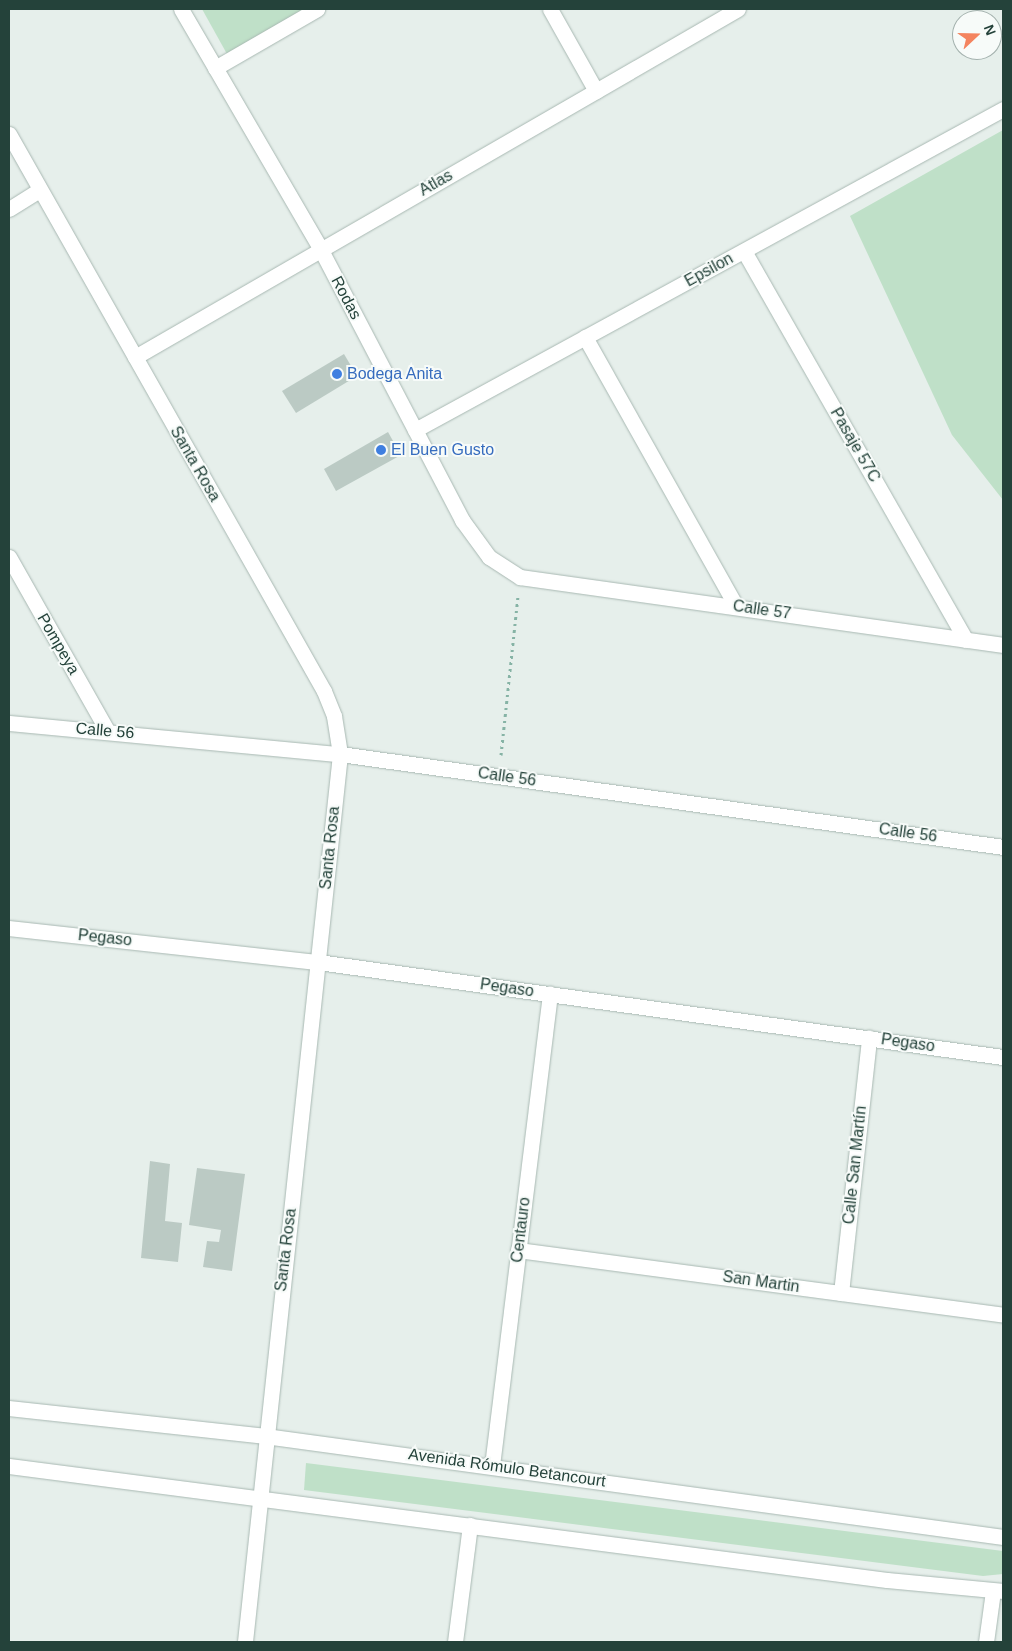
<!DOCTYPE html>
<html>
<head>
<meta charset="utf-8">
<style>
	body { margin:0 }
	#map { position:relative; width:1012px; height:1651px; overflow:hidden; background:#e6efeb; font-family:Helvetica,sans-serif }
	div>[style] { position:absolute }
	.green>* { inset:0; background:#bfe0c8 }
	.building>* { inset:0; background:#bbcac4 }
	.path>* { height:3px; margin-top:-1.5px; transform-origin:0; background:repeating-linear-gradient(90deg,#86b3a5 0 2.5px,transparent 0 6.5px) }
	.roads { filter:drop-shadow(0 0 1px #a8b8b2) drop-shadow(0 0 1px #a8b8b2) }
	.minor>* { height:15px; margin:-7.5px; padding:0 7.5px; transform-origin:7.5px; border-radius:7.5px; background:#fff }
	.dots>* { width:14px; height:14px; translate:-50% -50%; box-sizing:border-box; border:2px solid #f7fbf9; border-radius:50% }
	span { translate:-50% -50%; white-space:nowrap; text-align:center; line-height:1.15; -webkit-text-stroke:4px #f7fbf9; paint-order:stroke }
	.street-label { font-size:16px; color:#24423a }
	.shop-label { font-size:16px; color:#366cbe }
	.left { translate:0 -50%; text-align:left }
	.frame { position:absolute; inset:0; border:10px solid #24423a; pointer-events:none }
	.north { position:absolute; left:952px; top:10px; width:50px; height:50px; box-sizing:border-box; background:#f7fbf9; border:1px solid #a3b1ad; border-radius:50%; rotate:69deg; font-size:14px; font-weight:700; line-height:20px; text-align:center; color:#24423a }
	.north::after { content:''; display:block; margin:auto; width:18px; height:22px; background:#f4845f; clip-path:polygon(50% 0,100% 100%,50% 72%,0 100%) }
</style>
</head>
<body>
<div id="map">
	<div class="green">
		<div style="clip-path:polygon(202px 9px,307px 9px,227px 54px)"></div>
		<div style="clip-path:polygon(1003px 130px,1003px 500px,952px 435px,850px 216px)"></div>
		<div style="clip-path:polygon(306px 1463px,1003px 1551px,1003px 1574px,983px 1576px,304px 1490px)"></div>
	</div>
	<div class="building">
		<div style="clip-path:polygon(344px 354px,357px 376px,296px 413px,282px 391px)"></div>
		<div style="clip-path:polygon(388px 432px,401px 455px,336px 491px,324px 469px)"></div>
		<div style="clip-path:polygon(150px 1161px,170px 1164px,165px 1221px,182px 1223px,178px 1262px,141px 1258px)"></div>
		<div style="clip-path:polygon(197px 1168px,245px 1174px,232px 1271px,203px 1267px,207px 1241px,219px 1242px,221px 1230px,189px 1225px)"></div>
	</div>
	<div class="path">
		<div style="left:501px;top:755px;width:159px;rotate:-83.9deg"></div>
	</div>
	<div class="roads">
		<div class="minor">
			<div style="left:181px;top:9px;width:279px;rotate:59.8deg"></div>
			<div style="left:321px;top:250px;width:305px;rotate:62.4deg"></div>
			<div style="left:462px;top:520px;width:46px;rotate:53.9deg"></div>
			<div style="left:489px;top:557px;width:37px;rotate:33deg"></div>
			<div style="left:520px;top:577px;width:488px;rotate:8deg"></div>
			<div style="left:550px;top:9px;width:94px;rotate:60.7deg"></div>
			<div style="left:215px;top:68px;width:118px;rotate:-30deg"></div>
			<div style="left:9px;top:134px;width:640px;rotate:60.51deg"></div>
			<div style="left:324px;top:691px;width:27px;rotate:68deg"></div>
			<div style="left:334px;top:716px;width:38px;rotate:81deg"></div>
			<div style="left:340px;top:754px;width:893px;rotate:96.11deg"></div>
			<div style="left:9px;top:209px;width:36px;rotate:-32deg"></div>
			<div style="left:744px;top:251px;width:448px;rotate:60.3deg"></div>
			<div style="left:585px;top:337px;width:308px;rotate:60.7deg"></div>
			<div style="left:135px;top:357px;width:696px;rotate:-29.99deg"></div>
			<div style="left:415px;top:430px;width:670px;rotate:-28.63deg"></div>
			<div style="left:9px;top:557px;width:201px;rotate:60.5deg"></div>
			<div style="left:9px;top:723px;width:332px;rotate:5.4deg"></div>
			<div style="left:340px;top:754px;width:669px;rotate:7.98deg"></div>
			<div style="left:9px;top:928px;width:311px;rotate:6.3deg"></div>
			<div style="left:318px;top:962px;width:692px;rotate:7.9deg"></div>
			<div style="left:518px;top:1250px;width:489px;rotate:7.6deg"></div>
			<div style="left:841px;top:1293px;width:257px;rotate:-83.7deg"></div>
			<div style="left:9px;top:1408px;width:258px;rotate:6.2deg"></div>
			<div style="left:265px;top:1436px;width:745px;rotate:7.79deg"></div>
			<div style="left:9px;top:1466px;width:885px;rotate:7.4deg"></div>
			<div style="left:887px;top:1580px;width:117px;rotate:5.4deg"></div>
			<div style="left:492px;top:1466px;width:476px;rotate:-83deg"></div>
			<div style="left:455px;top:1642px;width:118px;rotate:-82.7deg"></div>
			<div style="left:986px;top:1642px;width:51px;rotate:-82.2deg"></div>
		</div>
	</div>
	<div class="dots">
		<div style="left:337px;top:374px;background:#3f7fe0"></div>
		<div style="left:381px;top:450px;background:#3f7fe0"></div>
	</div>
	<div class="street-label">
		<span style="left:436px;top:183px;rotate:-30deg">Atlas</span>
		<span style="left:709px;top:270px;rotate:-29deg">Epsilon</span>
		<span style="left:346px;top:298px;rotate:62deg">Rodas</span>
		<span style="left:855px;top:445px;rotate:60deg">Pasaje 57C</span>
		<span style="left:195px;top:464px;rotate:60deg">Santa Rosa</span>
		<span style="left:762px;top:610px;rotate:8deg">Calle 57</span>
		<span style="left:58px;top:644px;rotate:60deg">Pompeya</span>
		<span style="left:105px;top:731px;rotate:5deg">Calle 56</span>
		<span style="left:507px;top:777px;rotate:8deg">Calle 56</span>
		<span style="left:908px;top:833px;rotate:8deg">Calle 56</span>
		<span style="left:330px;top:848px;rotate:-84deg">Santa Rosa</span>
		<span style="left:105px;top:938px;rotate:6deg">Pegaso</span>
		<span style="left:507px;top:988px;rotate:8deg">Pegaso</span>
		<span style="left:908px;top:1043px;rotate:8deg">Pegaso</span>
		<span style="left:855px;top:1165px;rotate:-84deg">Calle San Martín</span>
		<span style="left:521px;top:1230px;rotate:-83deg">Centauro</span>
		<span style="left:286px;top:1250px;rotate:-83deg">Santa Rosa</span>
		<span style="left:761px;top:1282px;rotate:8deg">San Martin</span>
		<span style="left:507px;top:1468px;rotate:8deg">Avenida Rómulo Betancourt</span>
	</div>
	<div class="shop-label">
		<span class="left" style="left:347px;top:374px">Bodega Anita</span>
		<span class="left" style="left:391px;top:450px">El Buen Gusto</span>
	</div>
	<div class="frame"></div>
	<div class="north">N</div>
</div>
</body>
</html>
